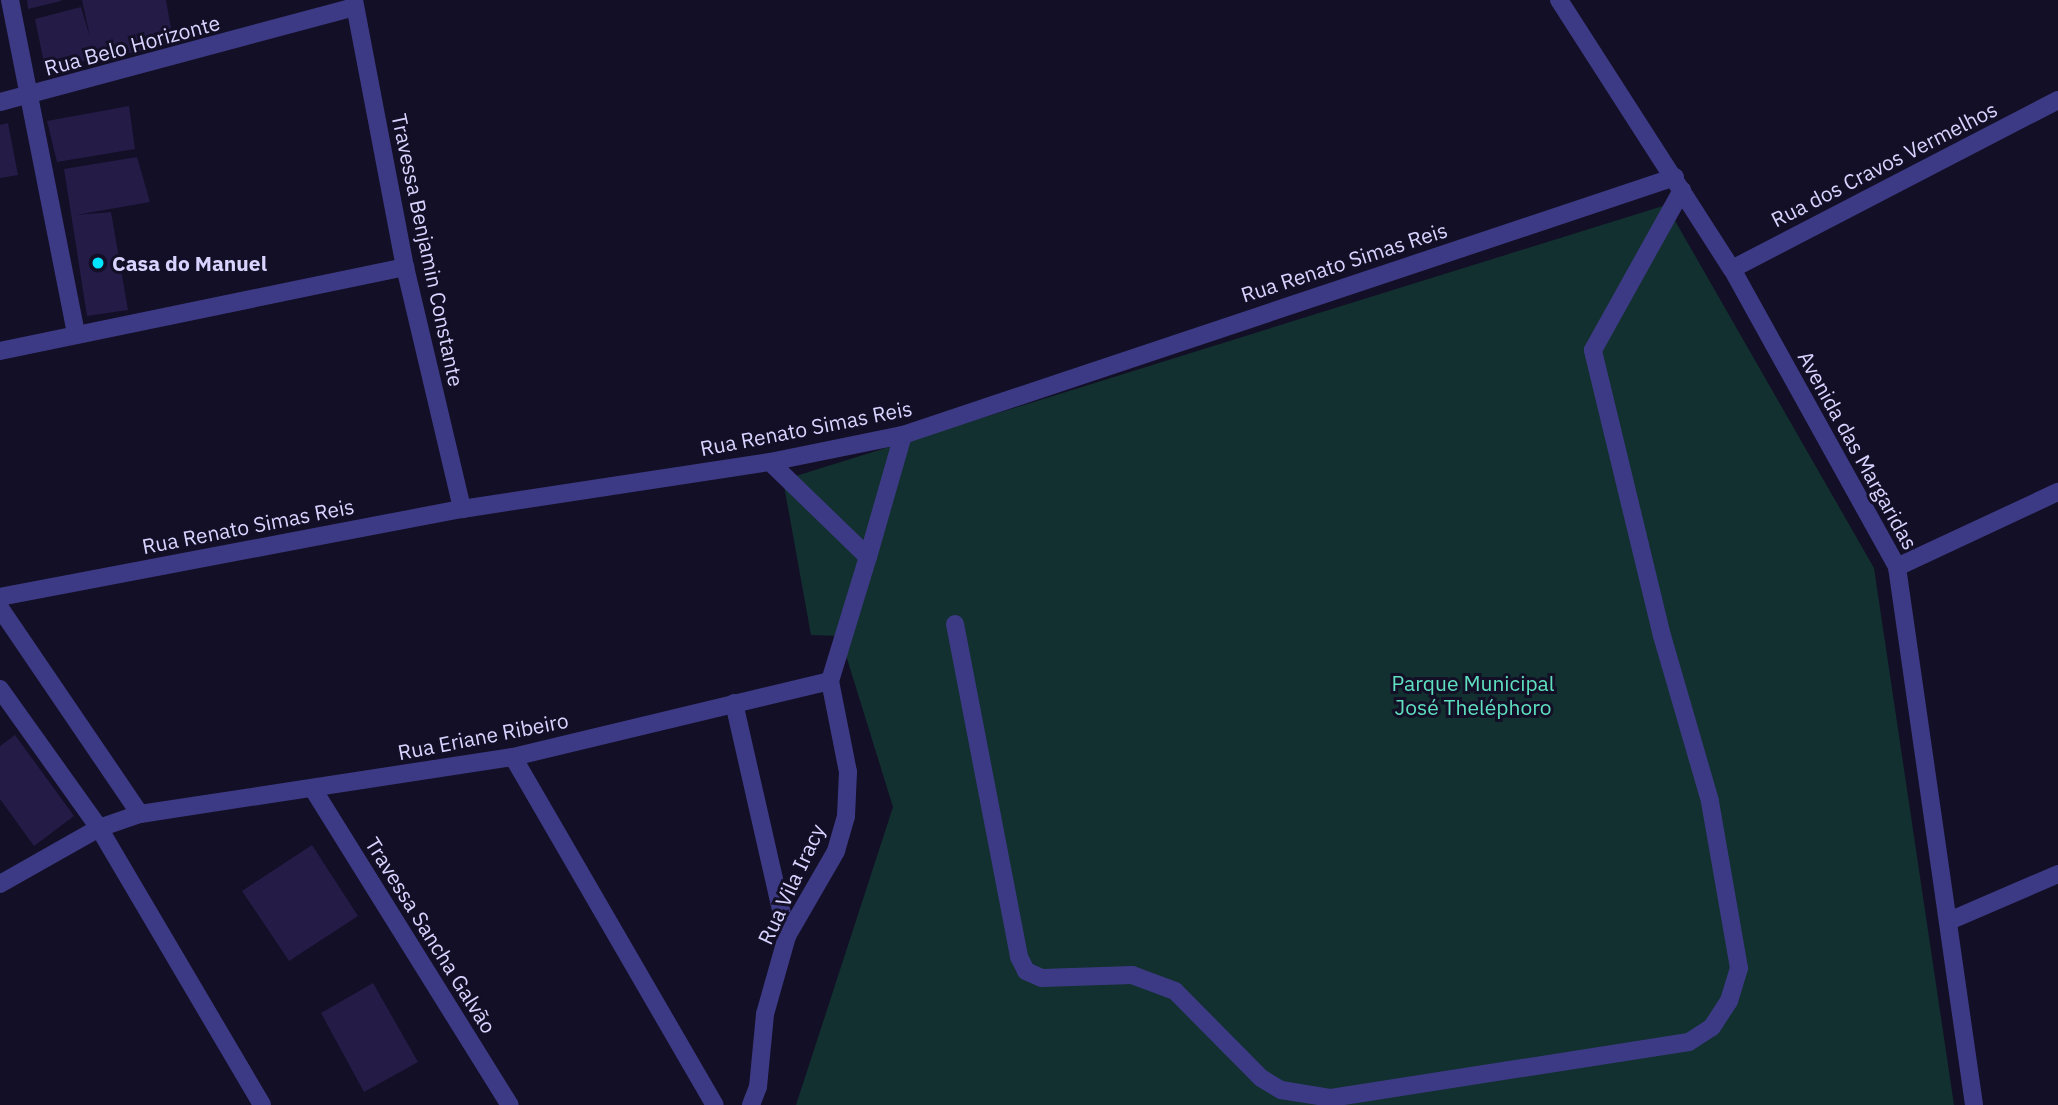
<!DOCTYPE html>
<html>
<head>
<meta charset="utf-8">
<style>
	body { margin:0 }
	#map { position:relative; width:2058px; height:1105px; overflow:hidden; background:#130f26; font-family:"IBM Plex Sans",sans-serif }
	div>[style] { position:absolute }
	.green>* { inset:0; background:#12302f }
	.building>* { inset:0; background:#241b47 }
	.lane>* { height:18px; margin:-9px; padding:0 9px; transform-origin:9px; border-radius:9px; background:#3d3a85 }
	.street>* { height:18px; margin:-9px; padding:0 9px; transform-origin:9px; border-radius:9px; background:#3d3a85 }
	.dots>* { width:19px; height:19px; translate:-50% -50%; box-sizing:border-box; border:4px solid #130f26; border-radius:50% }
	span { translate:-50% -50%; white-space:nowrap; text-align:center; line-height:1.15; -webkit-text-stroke:6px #130f26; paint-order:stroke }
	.street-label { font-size:21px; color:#d9d4ff }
	.poi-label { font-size:21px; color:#d9d4ff; font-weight:700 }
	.left { translate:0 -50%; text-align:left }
	.park-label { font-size:21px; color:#5fe0c0 }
</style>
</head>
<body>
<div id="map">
	<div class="green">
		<div style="clip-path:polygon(1666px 205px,1874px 568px,1954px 1105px,796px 1105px,893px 807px,840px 636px,811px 635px,783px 480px)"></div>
	</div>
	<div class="building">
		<div style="clip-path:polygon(27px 0,61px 0,61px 1px,28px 9px)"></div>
		<div style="clip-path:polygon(82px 0,166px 0,174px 45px,45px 68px,35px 19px,81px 7px,90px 37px)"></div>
		<div style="clip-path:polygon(129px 106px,135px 149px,57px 162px,47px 121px)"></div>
		<div style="clip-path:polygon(8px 123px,18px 175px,0 178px,0 125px)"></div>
		<div style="clip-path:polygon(137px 157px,150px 202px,76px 215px,111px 212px,128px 310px,87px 316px,64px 169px)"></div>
		<div style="clip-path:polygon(15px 735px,74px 816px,34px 846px,0 799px,0 746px)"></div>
		<div style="clip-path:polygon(312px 845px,358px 916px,289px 961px,242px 891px)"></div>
		<div style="clip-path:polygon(373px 983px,418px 1062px,364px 1092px,321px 1013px)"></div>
	</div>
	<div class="lane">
		<div style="left:955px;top:624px;width:339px;rotate:79.1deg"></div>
		<div style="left:1019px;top:957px;width:16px;rotate:63deg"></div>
		<div style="left:1026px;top:971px;width:17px;rotate:24deg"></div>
		<div style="left:1042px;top:978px;width:90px;rotate:-1.9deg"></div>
		<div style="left:1132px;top:975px;width:46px;rotate:20.4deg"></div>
		<div style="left:1175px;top:991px;width:122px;rotate:45.3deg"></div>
		<div style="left:1261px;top:1078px;width:23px;rotate:31deg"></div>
		<div style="left:1281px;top:1090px;width:51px;rotate:9.1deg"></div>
		<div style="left:1331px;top:1098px;width:362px;rotate:-8.9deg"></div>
		<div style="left:1689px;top:1042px;width:27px;rotate:-33deg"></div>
		<div style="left:1712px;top:1027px;width:31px;rotate:-57deg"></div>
		<div style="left:1729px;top:1001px;width:34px;rotate:-73deg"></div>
		<div style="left:1739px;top:968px;width:169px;rotate:-99.9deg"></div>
		<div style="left:1710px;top:801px;width:172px;rotate:-106.2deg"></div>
		<div style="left:1662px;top:636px;width:294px;rotate:-103.6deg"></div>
		<div style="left:1593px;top:350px;width:183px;rotate:-60.9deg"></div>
	</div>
	<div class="street">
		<div style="left:10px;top:0;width:339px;rotate:78.8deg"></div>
		<div style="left:354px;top:0;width:272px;rotate:79.2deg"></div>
		<div style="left:405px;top:267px;width:249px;rotate:76.7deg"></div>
		<div style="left:1559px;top:0;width:320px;rotate:57.3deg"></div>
		<div style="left:1732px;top:269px;width:341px;rotate:61deg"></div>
		<div style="left:1897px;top:567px;width:543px;rotate:81.85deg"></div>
		<div style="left:0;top:102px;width:367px;rotate:-15deg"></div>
		<div style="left:1732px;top:269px;width:367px;rotate:-27.4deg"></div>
		<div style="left:0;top:351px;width:414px;rotate:-11.7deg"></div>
		<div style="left:868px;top:557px;width:127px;rotate:-74deg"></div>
		<div style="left:1897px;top:567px;width:178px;rotate:-25deg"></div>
		<div style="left:0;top:597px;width:470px;rotate:-10.8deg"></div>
		<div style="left:462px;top:509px;width:312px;rotate:-8.7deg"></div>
		<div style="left:770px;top:462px;width:136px;rotate:-11.5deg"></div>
		<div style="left:903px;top:435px;width:814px;rotate:-18.48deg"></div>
		<div style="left:0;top:608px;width:249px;rotate:55.8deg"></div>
		<div style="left:0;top:689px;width:171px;rotate:54.5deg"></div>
		<div style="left:99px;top:828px;width:321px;rotate:59.5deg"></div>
		<div style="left:734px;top:703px;width:239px;rotate:77.2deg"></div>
		<div style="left:513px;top:757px;width:402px;rotate:59.9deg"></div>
		<div style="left:313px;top:789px;width:372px;rotate:58.1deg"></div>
		<div style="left:0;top:884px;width:114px;rotate:-29.5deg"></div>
		<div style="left:99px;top:828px;width:43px;rotate:-18.9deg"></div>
		<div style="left:140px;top:814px;width:377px;rotate:-8.7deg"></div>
		<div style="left:513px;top:757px;width:326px;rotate:-13.5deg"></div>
		<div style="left:1949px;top:921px;width:119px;rotate:-23.3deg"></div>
		<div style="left:751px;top:1105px;width:19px;rotate:-69deg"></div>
		<div style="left:758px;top:1087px;width:73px;rotate:-84.5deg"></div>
		<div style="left:765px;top:1014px;width:81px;rotate:-74.2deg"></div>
		<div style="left:787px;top:936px;width:98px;rotate:-60deg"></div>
		<div style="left:836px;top:851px;width:36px;rotate:-74deg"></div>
		<div style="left:846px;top:816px;width:44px;rotate:-87.4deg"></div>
		<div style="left:848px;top:772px;width:93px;rotate:-101.2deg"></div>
		<div style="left:830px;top:681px;width:130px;rotate:-73deg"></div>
		<div style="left:868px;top:557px;width:136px;rotate:-135.9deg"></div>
	</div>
	<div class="dots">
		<div style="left:98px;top:263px;background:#00e5ff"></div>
	</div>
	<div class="street-label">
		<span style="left:132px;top:45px;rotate:-15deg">Rua Belo Horizonte</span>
		<span style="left:1884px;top:164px;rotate:-27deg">Rua dos Cravos Vermelhos</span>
		<span style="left:428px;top:250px;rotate:78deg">Travessa Benjamin Constante</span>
		<span style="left:1344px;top:262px;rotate:-18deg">Rua Renato Simas Reis</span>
		<span style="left:806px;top:428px;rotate:-11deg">Rua Renato Simas Reis</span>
		<span style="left:1858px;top:450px;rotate:61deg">Avenida das Margaridas</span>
		<span style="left:248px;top:526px;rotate:-11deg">Rua Renato Simas Reis</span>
		<span style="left:483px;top:736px;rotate:-11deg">Rua Eriane Ribeiro</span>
		<span style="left:791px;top:884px;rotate:-65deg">Rua Vila Iracy</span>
		<span style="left:431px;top:935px;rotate:58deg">Travessa Sancha Galvão</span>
	</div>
	<div class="poi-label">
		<span class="left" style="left:112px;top:263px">Casa do Manuel</span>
	</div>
	<div class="park-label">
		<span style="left:1473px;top:695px">Parque Municipal<br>José Theléphoro</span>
	</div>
</div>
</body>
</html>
